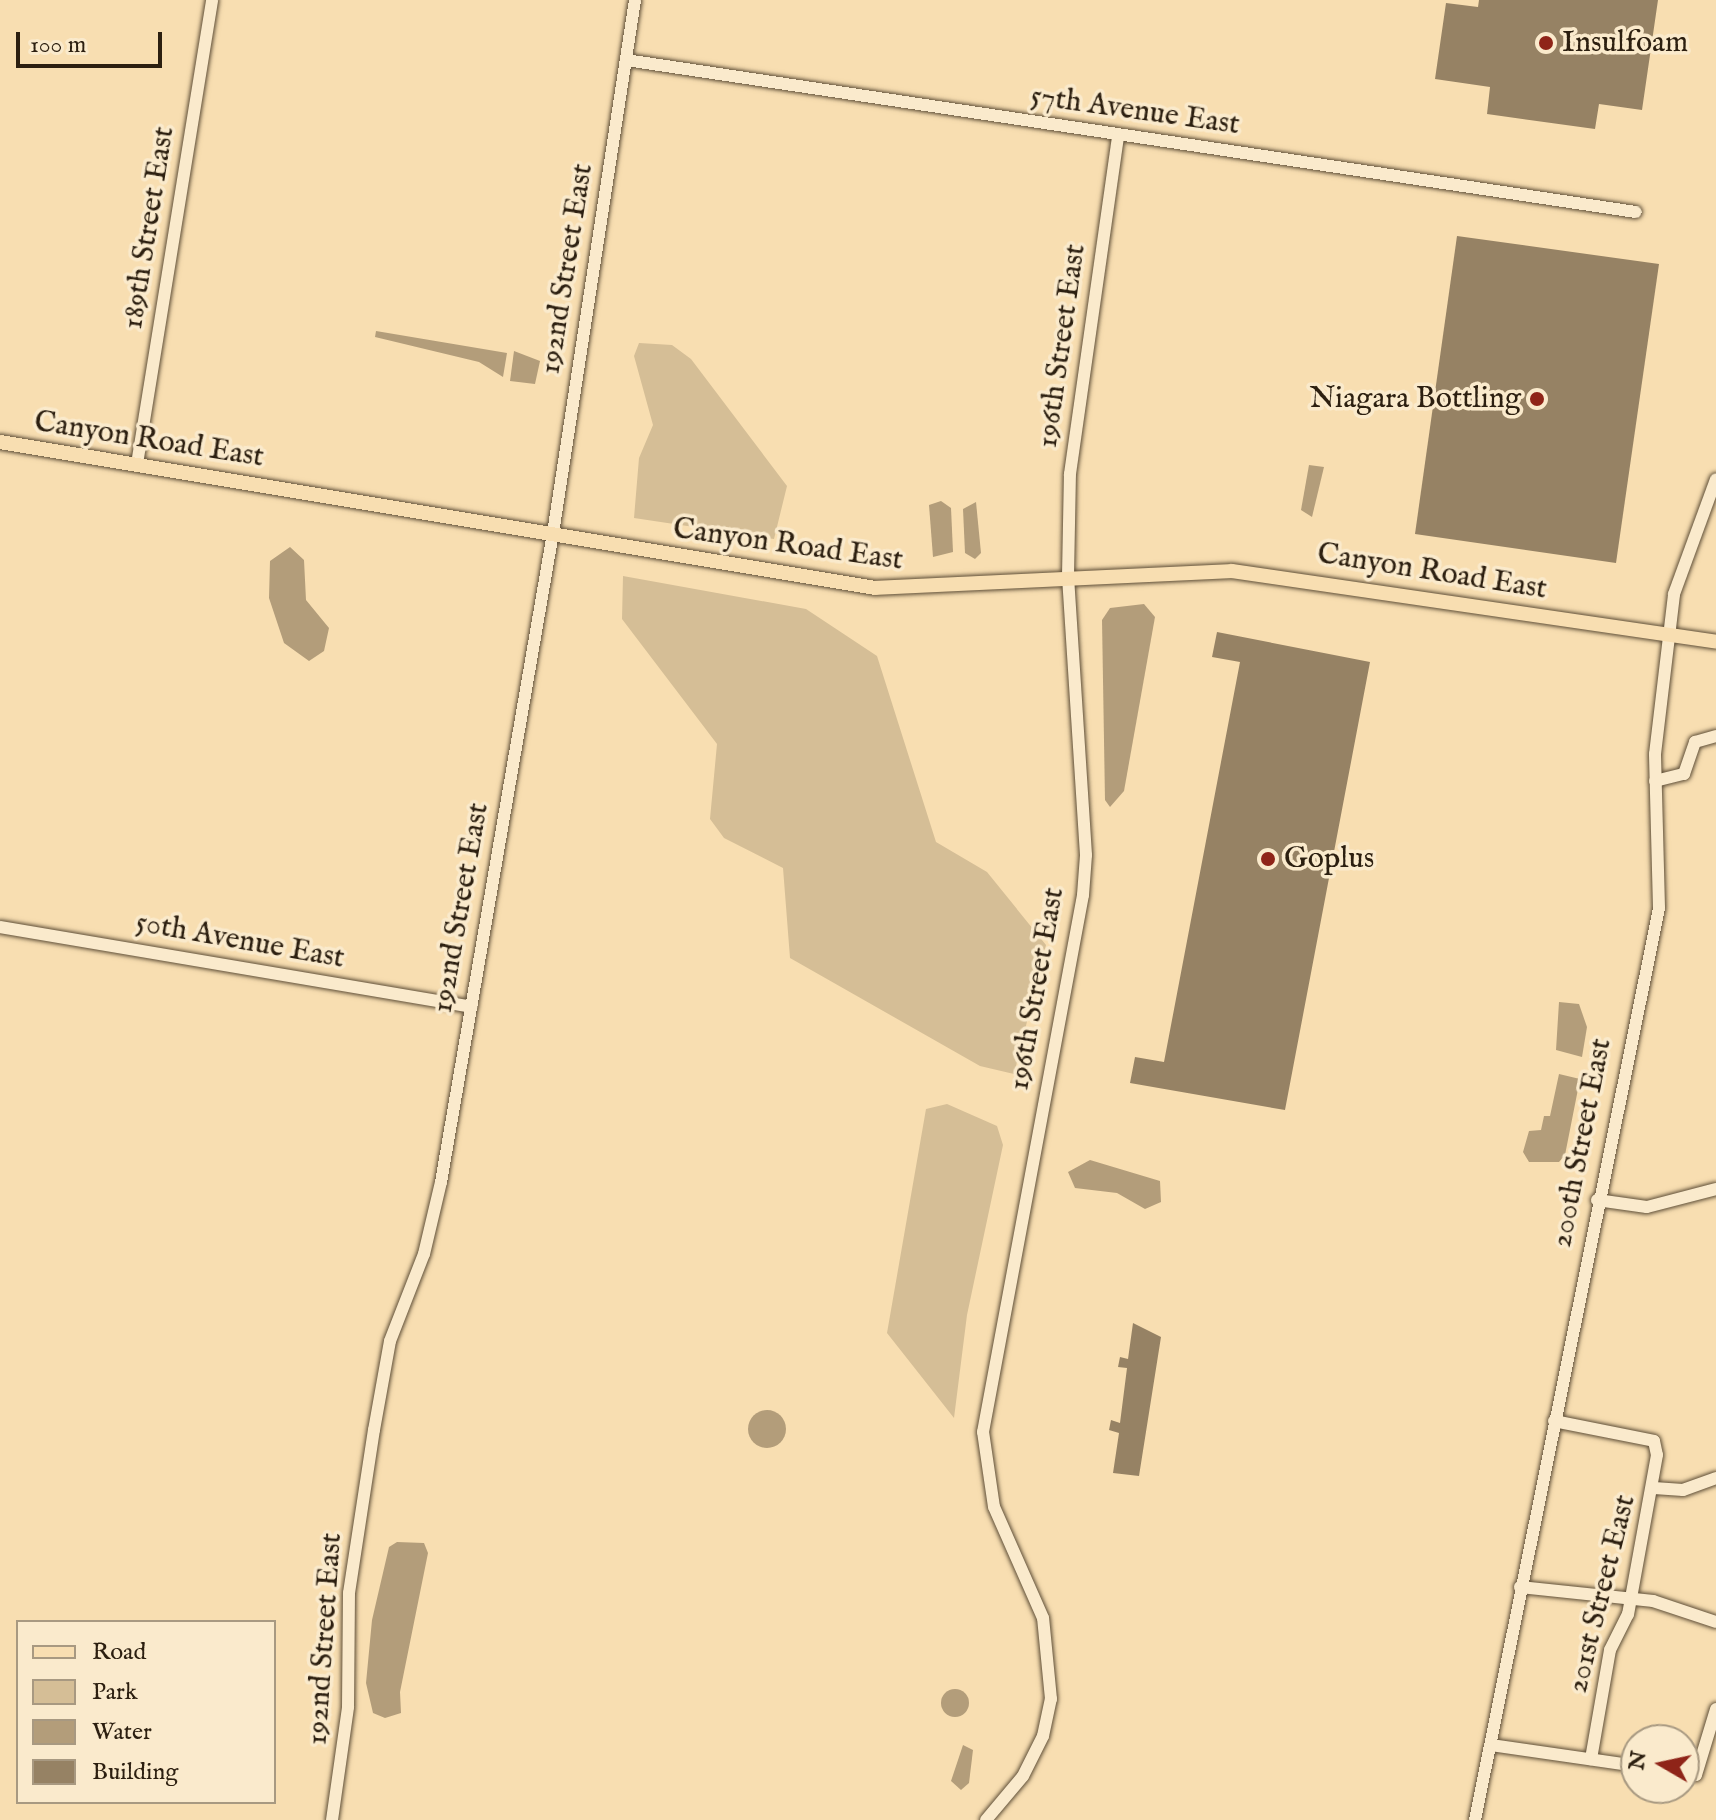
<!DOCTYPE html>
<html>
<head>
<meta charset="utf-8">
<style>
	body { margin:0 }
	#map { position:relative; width:1716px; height:1820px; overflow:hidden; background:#f8deb1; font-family:"IM FELL English",serif }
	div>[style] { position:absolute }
	.green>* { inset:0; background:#d5be96 }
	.water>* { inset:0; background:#b39d7a }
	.round { border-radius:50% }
	.building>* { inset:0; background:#968264 }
	.roads { filter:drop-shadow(0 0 2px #5f4f38) drop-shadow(0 0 2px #5f4f38) }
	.minor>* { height:12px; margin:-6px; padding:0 6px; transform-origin:6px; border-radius:6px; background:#faeacc }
	.major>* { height:14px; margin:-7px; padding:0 7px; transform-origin:7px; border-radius:7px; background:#f8deb1 }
	.dots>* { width:22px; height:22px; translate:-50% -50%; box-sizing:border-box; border:4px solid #faeacc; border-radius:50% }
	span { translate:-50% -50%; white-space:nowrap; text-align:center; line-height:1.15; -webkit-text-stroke:7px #faeacc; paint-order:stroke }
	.poi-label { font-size:30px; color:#2c1f10 }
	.left { translate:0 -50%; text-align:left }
	.right { translate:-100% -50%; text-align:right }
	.street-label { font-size:30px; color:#2c1f10 }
	.legend { position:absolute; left:16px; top:1620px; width:260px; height:184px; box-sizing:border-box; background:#faeacc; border:2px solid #a89981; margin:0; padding:10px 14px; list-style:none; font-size:24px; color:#2c1f10 }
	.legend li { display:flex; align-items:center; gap:16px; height:40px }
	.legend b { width:40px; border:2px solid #a89981 }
	.north { position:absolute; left:1620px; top:1724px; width:80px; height:80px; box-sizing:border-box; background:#faeacc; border:2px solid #a89981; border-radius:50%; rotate:279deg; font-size:22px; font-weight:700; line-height:32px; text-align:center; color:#2c1f10 }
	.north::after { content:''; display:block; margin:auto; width:28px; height:36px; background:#8f2418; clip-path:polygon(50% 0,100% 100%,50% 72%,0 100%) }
	.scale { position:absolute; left:16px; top:32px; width:146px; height:36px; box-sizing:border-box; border:4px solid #2c1f10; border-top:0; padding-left:10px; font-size:24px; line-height:28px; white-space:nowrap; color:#2c1f10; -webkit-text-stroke:6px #faeacc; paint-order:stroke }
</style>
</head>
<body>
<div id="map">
	<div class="green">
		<div style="clip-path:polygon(639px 343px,672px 345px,691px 359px,787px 486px,774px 539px,634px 518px,639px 458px,653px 425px,634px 356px)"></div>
		<div style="clip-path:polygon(623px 576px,806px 609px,877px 656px,936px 842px,987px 872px,1046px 945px,1014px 1074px,980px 1066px,790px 958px,783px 868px,724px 838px,710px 819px,717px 744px,622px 619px)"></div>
		<div style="clip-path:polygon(947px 1104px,997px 1126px,1003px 1145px,967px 1315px,954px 1418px,887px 1333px,926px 1109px)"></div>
	</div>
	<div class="water">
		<div style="clip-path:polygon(376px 331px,507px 353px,503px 377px,479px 362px,375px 337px)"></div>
		<div style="clip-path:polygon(514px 351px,540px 361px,535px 384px,510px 381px)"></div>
		<div style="clip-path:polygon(1309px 465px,1324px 467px,1312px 517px,1301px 510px)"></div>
		<div style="clip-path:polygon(941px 501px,951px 508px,953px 552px,933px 557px,929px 505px)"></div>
		<div style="clip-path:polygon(976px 502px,981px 553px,975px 559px,965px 553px,963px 509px)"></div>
		<div style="clip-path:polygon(290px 547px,304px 560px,306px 600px,329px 628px,324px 651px,309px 661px,284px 643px,269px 598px,270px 561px)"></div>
		<div style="clip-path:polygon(1144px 604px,1155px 617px,1124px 791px,1110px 807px,1105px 800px,1102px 620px,1110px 608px)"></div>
		<div style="clip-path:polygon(1559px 1002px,1579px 1004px,1587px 1027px,1582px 1057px,1556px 1050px)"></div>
		<div style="clip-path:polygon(1559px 1074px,1580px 1079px,1565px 1155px,1559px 1162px,1529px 1162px,1523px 1152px,1529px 1131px,1541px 1130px,1544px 1116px,1550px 1116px)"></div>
		<div style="clip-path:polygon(1090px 1160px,1160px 1181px,1161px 1202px,1145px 1209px,1117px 1193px,1075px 1188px,1068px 1172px)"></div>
		<div class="round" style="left:748px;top:1410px;width:38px;height:38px"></div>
		<div style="clip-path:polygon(397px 1542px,424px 1543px,428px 1553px,400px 1692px,401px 1713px,385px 1718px,373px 1713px,366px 1683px,372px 1620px,389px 1547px)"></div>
		<div class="round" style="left:941px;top:1689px;width:28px;height:28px"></div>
		<div style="clip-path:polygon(963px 1745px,973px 1750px,969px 1783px,961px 1790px,951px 1781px)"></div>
	</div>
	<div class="building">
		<div style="clip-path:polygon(1479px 0,1658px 0,1642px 110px,1599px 104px,1595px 129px,1487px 114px,1490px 87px,1435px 79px,1446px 3px,1478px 7px)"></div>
		<div style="clip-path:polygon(1457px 236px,1659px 264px,1616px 563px,1415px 534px)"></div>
		<div style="clip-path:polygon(1217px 632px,1370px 662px,1285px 1110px,1130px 1083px,1135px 1057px,1164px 1062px,1240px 662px,1212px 657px)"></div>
		<div style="clip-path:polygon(1133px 1323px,1161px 1337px,1139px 1476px,1113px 1473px,1119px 1433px,1109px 1430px,1111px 1420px,1120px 1423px,1127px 1368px,1118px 1367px,1120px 1357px,1128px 1359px)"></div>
	</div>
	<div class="roads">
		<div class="minor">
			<div style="left:626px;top:60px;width:1021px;rotate:8.56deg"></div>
			<div style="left:137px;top:464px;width:470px;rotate:-80.8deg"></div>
			<div style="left:1655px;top:781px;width:30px;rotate:-14deg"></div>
			<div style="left:1684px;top:774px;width:34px;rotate:-71deg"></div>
			<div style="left:1695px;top:742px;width:22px;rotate:-16deg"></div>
			<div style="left:0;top:927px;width:478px;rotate:9.6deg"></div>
			<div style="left:1597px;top:1200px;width:50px;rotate:8deg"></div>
			<div style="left:1647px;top:1207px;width:71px;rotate:-14.6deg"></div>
			<div style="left:1554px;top:1421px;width:102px;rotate:11.3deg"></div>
			<div style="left:1654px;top:1441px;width:14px;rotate:78deg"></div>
			<div style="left:1657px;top:1455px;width:162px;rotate:100.3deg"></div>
			<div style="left:1628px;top:1614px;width:40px;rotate:116.6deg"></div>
			<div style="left:1610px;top:1650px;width:111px;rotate:99.9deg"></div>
			<div style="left:1654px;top:1488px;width:29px;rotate:4deg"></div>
			<div style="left:1683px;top:1490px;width:35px;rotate:-20deg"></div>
			<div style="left:1520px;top:1587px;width:134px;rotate:6deg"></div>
			<div style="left:1653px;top:1601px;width:66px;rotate:18.4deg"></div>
			<div style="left:1491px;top:1745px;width:147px;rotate:8.2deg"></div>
			<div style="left:1684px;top:1773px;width:12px;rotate:9deg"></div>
			<div style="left:1696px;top:1775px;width:69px;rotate:-73.1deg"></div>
			<div style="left:332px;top:1820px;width:114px;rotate:-81.9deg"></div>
			<div style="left:348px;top:1707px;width:114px;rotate:-89.5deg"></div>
			<div style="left:349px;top:1593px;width:165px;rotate:-81.3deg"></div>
			<div style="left:374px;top:1430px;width:90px;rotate:-79.8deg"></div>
			<div style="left:390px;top:1341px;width:93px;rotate:-68.7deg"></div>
			<div style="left:424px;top:1254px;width:74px;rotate:-76.7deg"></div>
			<div style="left:441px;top:1182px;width:659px;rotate:-80.21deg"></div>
			<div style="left:553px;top:533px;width:539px;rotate:-81.25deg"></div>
			<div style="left:986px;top:1820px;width:57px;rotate:-49.9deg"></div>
			<div style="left:1023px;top:1776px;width:45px;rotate:-63.4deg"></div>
			<div style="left:1043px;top:1736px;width:38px;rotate:-78deg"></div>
			<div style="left:1051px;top:1699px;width:81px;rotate:-95.6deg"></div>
			<div style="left:1043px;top:1618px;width:121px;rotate:-113.8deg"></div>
			<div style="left:994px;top:1507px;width:76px;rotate:-98.3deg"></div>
			<div style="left:983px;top:1432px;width:546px;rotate:-79.45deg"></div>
			<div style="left:1083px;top:895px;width:40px;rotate:-85.7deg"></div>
			<div style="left:1086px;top:855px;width:280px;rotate:-93.7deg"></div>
			<div style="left:1068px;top:576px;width:102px;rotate:-88.9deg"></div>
			<div style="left:1070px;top:474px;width:342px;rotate:-81.9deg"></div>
			<div style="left:1475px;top:1820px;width:930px;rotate:-78.59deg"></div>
			<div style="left:1659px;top:908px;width:154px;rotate:-91.5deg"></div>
			<div style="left:1655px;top:754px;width:161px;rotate:-83.2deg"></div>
			<div style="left:1674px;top:594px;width:122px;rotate:-69.9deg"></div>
		</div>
		<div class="major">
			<div style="left:0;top:442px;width:887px;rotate:9.47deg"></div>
			<div style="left:875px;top:588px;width:357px;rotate:-2.7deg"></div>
			<div style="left:1232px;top:571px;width:489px;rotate:8.3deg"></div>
		</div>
	</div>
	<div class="dots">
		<div style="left:1546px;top:43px;background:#8f2418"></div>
		<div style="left:1537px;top:399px;background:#8f2418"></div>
		<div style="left:1268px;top:859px;background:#8f2418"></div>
	</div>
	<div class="poi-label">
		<span class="left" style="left:1562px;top:43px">Insulfoam</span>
		<span class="right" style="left:1521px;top:399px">Niagara Bottling</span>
		<span class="left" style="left:1284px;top:859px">Goplus</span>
	</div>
	<div class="street-label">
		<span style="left:1135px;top:111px;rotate:8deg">57th Avenue East</span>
		<span style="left:149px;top:228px;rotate:-81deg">189th Street East</span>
		<span style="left:567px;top:269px;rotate:-81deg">192nd Street East</span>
		<span style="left:1062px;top:346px;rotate:-82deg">196th Street East</span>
		<span style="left:149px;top:440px;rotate:9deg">Canyon Road East</span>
		<span style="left:788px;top:545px;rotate:8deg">Canyon Road East</span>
		<span style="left:1432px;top:572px;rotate:9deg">Canyon Road East</span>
		<span style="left:461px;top:908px;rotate:-80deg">192nd Street East</span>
		<span style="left:240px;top:941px;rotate:10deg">50th Avenue East</span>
		<span style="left:1037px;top:989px;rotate:-80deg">196th Street East</span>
		<span style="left:1582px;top:1143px;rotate:-79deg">200th Street East</span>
		<span style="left:1602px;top:1594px;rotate:-76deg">201st Street East</span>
		<span style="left:325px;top:1639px;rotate:-86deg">192nd Street East</span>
	</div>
	<ul class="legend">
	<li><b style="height:10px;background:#f8deb1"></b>Road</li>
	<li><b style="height:22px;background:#d5be96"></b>Park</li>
	<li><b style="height:22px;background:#b39d7a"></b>Water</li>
	<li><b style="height:22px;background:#968264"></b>Building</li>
	</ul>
	<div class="north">N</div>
	<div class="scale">100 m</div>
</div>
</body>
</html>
